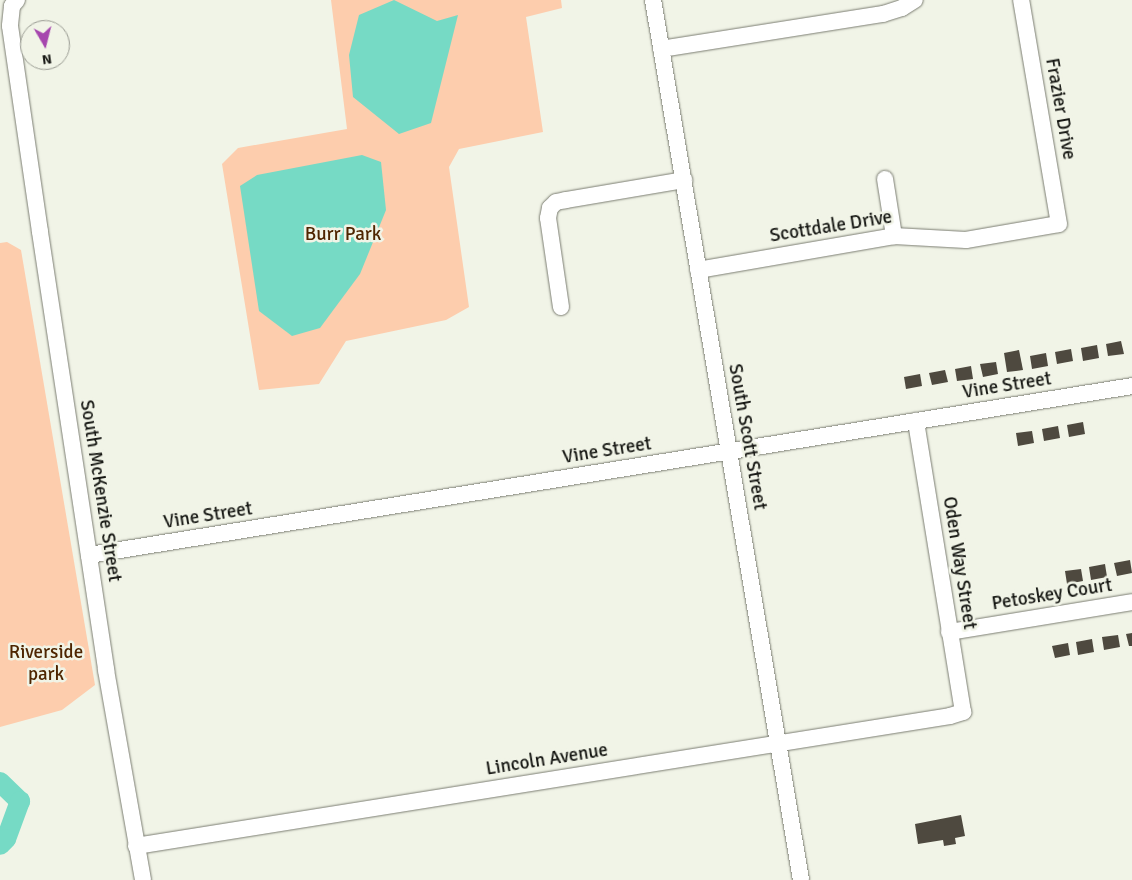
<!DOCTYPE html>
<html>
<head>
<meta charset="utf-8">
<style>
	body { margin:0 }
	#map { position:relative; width:1132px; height:880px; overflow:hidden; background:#f1f4e7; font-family:Signika,sans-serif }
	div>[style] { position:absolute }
	.green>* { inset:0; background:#fdcdad }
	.water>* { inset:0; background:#76dac5 }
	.river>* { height:20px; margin:-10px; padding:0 10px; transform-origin:10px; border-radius:10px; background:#76dac5 }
	.building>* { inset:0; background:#4e493f }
	.roads { filter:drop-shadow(0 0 1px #7b7d72) drop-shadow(0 0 1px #7b7d72) }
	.minor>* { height:16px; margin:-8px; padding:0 8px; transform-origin:8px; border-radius:8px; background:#fff }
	span { translate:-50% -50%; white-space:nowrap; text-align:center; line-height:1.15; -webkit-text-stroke:5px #f1f4e7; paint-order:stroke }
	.street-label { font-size:19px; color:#151612 }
	.park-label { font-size:19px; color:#4e2500 }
	.north { position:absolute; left:20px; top:20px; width:50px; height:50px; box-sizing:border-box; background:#f1f4e7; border:1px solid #999b92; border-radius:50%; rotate:172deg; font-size:14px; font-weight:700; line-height:20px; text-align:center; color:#151612 }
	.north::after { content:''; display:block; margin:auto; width:18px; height:22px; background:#a646ae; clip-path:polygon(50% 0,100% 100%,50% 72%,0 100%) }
</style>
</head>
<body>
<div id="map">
	<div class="green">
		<div style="clip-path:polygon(331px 0,561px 0,562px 8px,526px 17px,543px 132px,459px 149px,449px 167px,469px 307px,446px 320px,346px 341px,319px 384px,259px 390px,222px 164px,238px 148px,347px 129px)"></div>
		<div style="clip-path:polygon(7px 242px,21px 250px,95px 685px,62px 710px,0 727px,0 243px)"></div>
	</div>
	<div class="water">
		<div style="clip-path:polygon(394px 0,437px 21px,458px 15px,431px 123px,399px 134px,353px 97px,349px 55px,359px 15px)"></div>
		<div style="clip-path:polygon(362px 155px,381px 162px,386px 210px,360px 274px,320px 328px,292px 336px,259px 311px,240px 186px,257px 175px)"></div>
	</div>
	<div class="river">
		<div style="left:0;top:782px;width:28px;rotate:44deg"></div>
		<div style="left:20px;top:801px;width:40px;rotate:110.2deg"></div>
		<div style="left:6px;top:839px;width:8px;rotate:135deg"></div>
	</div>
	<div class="building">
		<div style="clip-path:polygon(1121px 341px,1124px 354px,1108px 356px,1106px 344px)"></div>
		<div style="clip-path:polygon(1097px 345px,1099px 358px,1083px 361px,1081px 348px)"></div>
		<div style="clip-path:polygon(1071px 349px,1073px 361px,1057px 364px,1055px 352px)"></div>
		<div style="clip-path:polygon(1019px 350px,1023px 370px,1007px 372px,1004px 353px)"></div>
		<div style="clip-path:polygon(1046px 353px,1048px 366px,1032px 369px,1030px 356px)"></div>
		<div style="clip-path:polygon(996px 362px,998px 374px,983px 377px,980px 364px)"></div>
		<div style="clip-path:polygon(971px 366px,973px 379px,957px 381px,955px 369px)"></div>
		<div style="clip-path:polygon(945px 370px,948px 382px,932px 385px,929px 373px)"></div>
		<div style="clip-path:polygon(920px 374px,922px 386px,906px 389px,904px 377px)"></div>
		<div style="clip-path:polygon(1083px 422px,1085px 434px,1069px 437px,1067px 425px)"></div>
		<div style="clip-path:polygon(1058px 426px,1060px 438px,1044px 441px,1042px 429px)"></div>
		<div style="clip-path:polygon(1032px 431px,1034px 443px,1018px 446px,1016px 433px)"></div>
		<div style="clip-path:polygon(1130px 560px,1132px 573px,1117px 576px,1114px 563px)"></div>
		<div style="clip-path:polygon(1105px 564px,1107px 577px,1091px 580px,1089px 567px)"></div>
		<div style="clip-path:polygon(1081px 569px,1083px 581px,1067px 584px,1065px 571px)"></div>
		<div style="clip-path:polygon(1132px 633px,1132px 646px,1129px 646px,1126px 634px)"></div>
		<div style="clip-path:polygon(1118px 635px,1120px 647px,1104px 650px,1102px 637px)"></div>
		<div style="clip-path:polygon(1092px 639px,1094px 652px,1078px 655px,1076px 642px)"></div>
		<div style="clip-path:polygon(1068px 643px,1070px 655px,1055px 658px,1052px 646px)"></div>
		<div style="clip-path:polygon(961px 815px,965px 836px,955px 838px,956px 844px,944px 846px,943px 840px,918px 844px,915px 824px)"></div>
	</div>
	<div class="roads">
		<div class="minor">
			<div style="left:17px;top:0;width:8px;rotate:130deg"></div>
			<div style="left:12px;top:6px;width:20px;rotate:96deg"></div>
			<div style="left:10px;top:26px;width:208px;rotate:81.7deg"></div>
			<div style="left:40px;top:232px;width:443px;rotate:81.4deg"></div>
			<div style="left:106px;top:670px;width:213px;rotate:80deg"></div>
			<div style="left:653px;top:0;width:892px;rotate:80.45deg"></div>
			<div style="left:661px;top:49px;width:225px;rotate:-9deg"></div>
			<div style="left:883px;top:14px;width:20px;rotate:-18deg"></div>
			<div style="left:902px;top:8px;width:15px;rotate:-32deg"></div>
			<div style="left:885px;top:179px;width:58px;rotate:81deg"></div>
			<div style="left:698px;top:270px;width:199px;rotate:-9.8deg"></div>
			<div style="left:894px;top:236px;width:72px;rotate:3.2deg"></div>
			<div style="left:966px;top:240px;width:94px;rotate:-9.8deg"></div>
			<div style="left:1059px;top:224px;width:227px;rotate:-99.6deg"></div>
			<div style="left:561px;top:307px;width:90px;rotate:-98.3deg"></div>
			<div style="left:548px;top:218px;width:10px;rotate:-79deg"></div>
			<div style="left:550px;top:208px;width:8px;rotate:-45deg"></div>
			<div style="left:556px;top:202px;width:10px;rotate:-11deg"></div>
			<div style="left:566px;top:200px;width:120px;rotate:-9.6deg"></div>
			<div style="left:89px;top:555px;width:1057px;rotate:-9.2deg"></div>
			<div style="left:949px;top:632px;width:185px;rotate:-9.3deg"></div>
			<div style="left:136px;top:846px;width:824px;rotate:-9.07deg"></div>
			<div style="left:950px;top:716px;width:14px;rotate:-17deg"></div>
			<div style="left:963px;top:712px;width:295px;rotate:-99.2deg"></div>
		</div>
	</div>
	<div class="street-label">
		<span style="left:1060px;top:109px;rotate:80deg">Frazier Drive</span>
		<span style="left:831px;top:227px;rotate:-9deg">Scottdale Drive</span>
		<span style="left:1007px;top:386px;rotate:-9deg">Vine Street</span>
		<span style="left:747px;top:437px;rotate:80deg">South Scott Street</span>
		<span style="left:607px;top:451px;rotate:-9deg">Vine Street</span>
		<span style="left:100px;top:491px;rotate:81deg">South McKenzie Street</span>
		<span style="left:208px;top:516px;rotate:-9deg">Vine Street</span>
		<span style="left:959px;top:563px;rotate:81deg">Oden Way Street</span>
		<span style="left:1052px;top:595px;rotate:-9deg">Petoskey Court</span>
		<span style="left:547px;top:760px;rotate:-9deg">Lincoln Avenue</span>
	</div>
	<div class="park-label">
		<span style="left:343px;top:235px">Burr Park</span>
		<span style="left:46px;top:664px">Riverside<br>park</span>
	</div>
	<div class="north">N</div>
</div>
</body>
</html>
